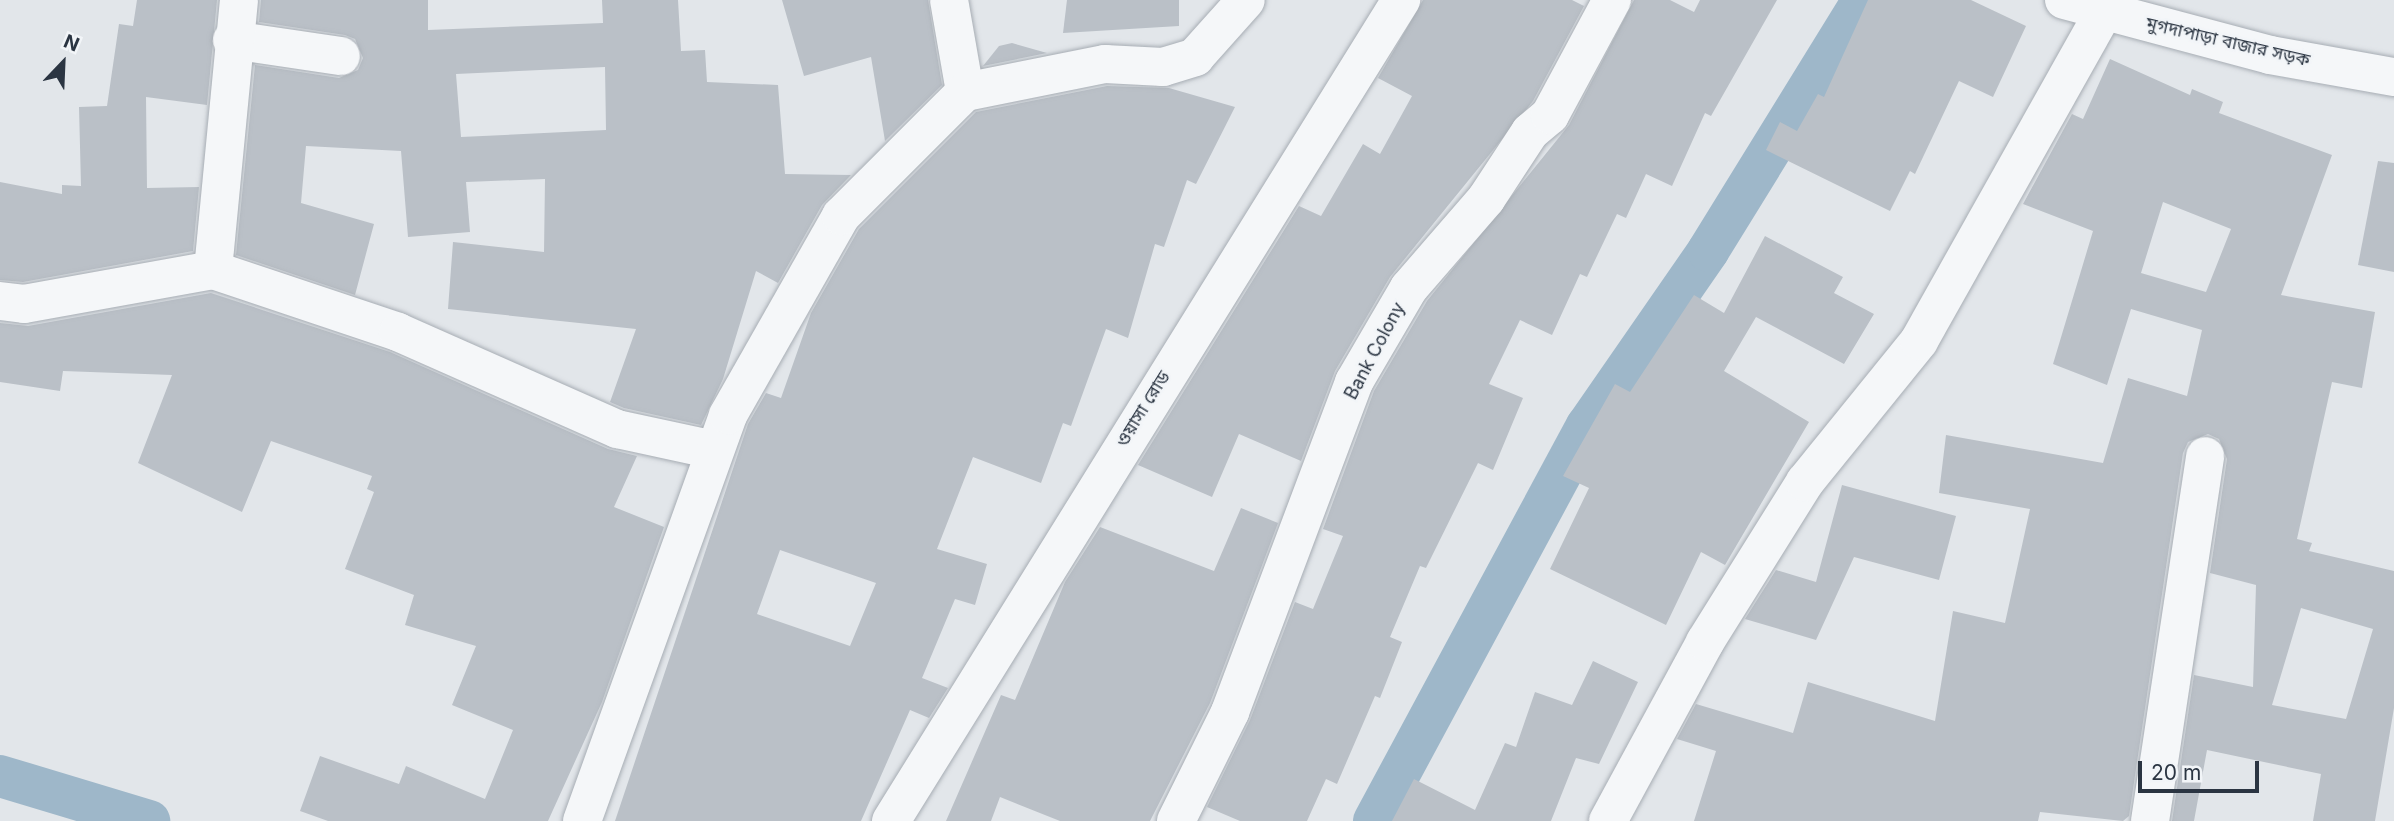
<!DOCTYPE html>
<html>
<head>
<meta charset="utf-8">
<style>
	body { margin:0 }
	#map { position:relative; width:2394px; height:821px; overflow:hidden; background:#e2e6ea; font-family:Inter,"Noto Sans Bengali",sans-serif }
	div>[style] { position:absolute }
	.canal>* { height:42px; margin:-21px; padding:0 21px; transform-origin:21px; border-radius:21px; background:#9eb7c9 }
	.building>* { inset:0; background:#bac0c7 }
	.roads { filter:drop-shadow(0 0 2px #a7adb4) drop-shadow(0 0 2px #a7adb4) }
	.minor>* { height:38px; margin:-19px; padding:0 19px; transform-origin:19px; border-radius:19px; background:#f5f7f9 }
	.tertiary>* { height:38px; margin:-19px; padding:0 19px; transform-origin:19px; border-radius:19px; background:#f5f7f9 }
	span { translate:-50% -50%; white-space:nowrap; text-align:center; line-height:1.15; -webkit-text-stroke:5px #f2f5f8; paint-order:stroke }
	.street-label { font-size:18px; color:#2b3542 }
	.north { position:absolute; left:28px; top:28px; width:70px; height:70px; -webkit-text-stroke:5px #f2f5f8; paint-order:stroke; rotate:23deg; font-size:19px; font-weight:700; line-height:28px; text-align:center; color:#2b3542 }
	.north::after { content:''; display:block; margin:auto; width:24px; height:32px; background:#2b3542; clip-path:polygon(50% 0,100% 100%,50% 72%,0 100%) }
	.scale { position:absolute; left:2138px; top:761px; width:121px; height:32px; box-sizing:border-box; border:4px solid #2b3542; border-top:0; padding-left:9px; font-size:21px; line-height:24px; white-space:nowrap; color:#2b3542; -webkit-text-stroke:5px #f2f5f8; paint-order:stroke }
</style>
</head>
<body>
<div id="map">
	<div class="canal">
		<div style="left:0;top:776px;width:156px;rotate:16.8deg"></div>
		<div style="left:1374px;top:821px;width:449px;rotate:-61.7deg"></div>
		<div style="left:1587px;top:426px;width:213px;rotate:-55.3deg"></div>
		<div style="left:1708px;top:251px;width:295px;rotate:-58.3deg"></div>
	</div>
	<div class="building">
		<div style="clip-path:polygon(137px 0,217px 0,207px 105px,146px 97px,147px 188px,199px 187px,193px 251px,23px 282px,0 280px,0 182px,62px 194px,62px 185px,81px 186px,79px 107px,107px 106px,119px 24px,133px 26px)"></div>
		<div style="clip-path:polygon(evenodd,261px 0,428px 0,428px 30px,603px 23px,602px 0,678px 0,681px 51px,705px 50px,707px 82px,778px 85px,785px 174px,851px 175px,822px 205px,778px 283px,756px 271px,723px 379px,701px 425px,624px 408px,610px 402px,636px 329px,448px 309px,453px 242px,544px 252px,545px 179px,466px 182px,470px 232px,408px 237px,401px 151px,306px 146px,301px 203px,374px 224px,355px 295px,236px 255px,255px 65px,339px 78px,358px 70px,363px 58px,355px 39px,345px 35px,259px 22px,261px 0,605px 67px,606px 130px,461px 137px,456px 74px,605px 67px)"></div>
		<div style="clip-path:polygon(782px 0,928px 0,942px 85px,885px 141px,871px 57px,804px 76px)"></div>
		<div style="clip-path:polygon(1067px 0,1179px 0,1179px 26px,1063px 33px)"></div>
		<div style="clip-path:polygon(1423px 0,1572px 0,1584px 6px,1533px 101px,1390px 277px,1335px 371px,1301px 461px,1239px 434px,1212px 497px,1138px 465px,1299px 206px,1321px 216px,1363px 144px,1380px 154px,1412px 96px,1378px 78px)"></div>
		<div style="clip-path:polygon(1634px 0,1670px 0,1694px 12px,1700px 0,1777px 0,1711px 116px,1705px 113px,1672px 186px,1646px 174px,1626px 218px,1617px 214px,1587px 277px,1580px 274px,1552px 335px,1520px 320px,1489px 384px,1523px 398px,1493px 470px,1478px 463px,1426px 568px,1420px 566px,1390px 637px,1402px 642px,1380px 698px,1375px 696px,1337px 784px,1326px 779px,1307px 821px,1240px 821px,1207px 807px,1250px 720px,1295px 602px,1313px 609px,1343px 536px,1323px 529px,1374px 391px,1427px 301px,1569px 125px)"></div>
		<div style="clip-path:polygon(1868px 0,1971px 0,2026px 26px,1993px 97px,1959px 81px,1915px 174px,1910px 171px,1890px 211px,1766px 150px,1780px 122px,1797px 131px,1818px 94px,1824px 97px)"></div>
		<div style="clip-path:polygon(1012px 43px,1047px 53px,983px 66px,999px 46px)"></div>
		<div style="clip-path:polygon(evenodd,2110px 59px,2190px 95px,2192px 89px,2223px 102px,2219px 113px,2332px 155px,2281px 295px,2375px 312px,2362px 388px,2332px 382px,2297px 539px,2312px 543px,2309px 551px,2394px 571px,2394px 708px,2375px 821px,2313px 821px,2321px 774px,2207px 750px,2194px 821px,2172px 821px,2194px 675px,2253px 687px,2256px 585px,2210px 573px,2227px 459px,2219px 439px,2208px 434px,2188px 442px,2183px 453px,2129px 816px,2123px 821px,2040px 812px,2038px 821px,1694px 821px,1716px 751px,1677px 739px,1696px 704px,1793px 733px,1808px 682px,1935px 721px,1953px 611px,2005px 623px,2030px 509px,1939px 493px,1946px 435px,2103px 463px,2128px 378px,2187px 396px,2202px 330px,2131px 309px,2107px 385px,2053px 364px,2093px 231px,2023px 204px,2072px 114px,2083px 119px,2110px 59px,2163px 202px,2231px 229px,2206px 292px,2141px 273px,2163px 202px,2110px 59px,2301px 608px,2373px 629px,2346px 719px,2272px 705px,2301px 608px)"></div>
		<div style="clip-path:polygon(evenodd,1107px 86px,1169px 88px,1235px 107px,1196px 184px,1187px 180px,1164px 247px,1155px 244px,1128px 338px,1106px 329px,1071px 426px,1063px 423px,1041px 483px,973px 457px,937px 549px,987px 564px,975px 605px,955px 599px,922px 678px,948px 688px,929px 718px,910px 710px,861px 821px,615px 821px,748px 424px,766px 393px,781px 398px,811px 313px,859px 229px,976px 112px,1107px 86px,780px 550px,876px 583px,850px 646px,757px 614px,780px 550px)"></div>
		<div style="clip-path:polygon(2378px 161px,2394px 163px,2394px 272px,2358px 265px)"></div>
		<div style="clip-path:polygon(1765px 236px,1843px 277px,1834px 293px,1874px 314px,1844px 364px,1756px 317px,1724px 371px,1809px 422px,1725px 565px,1701px 552px,1666px 625px,1550px 569px,1589px 488px,1563px 476px,1615px 384px,1630px 392px,1694px 295px,1724px 313px)"></div>
		<div style="clip-path:polygon(211px 293px,390px 352px,608px 449px,637px 456px,614px 507px,664px 527px,602px 702px,548px 821px,328px 821px,300px 811px,320px 756px,399px 784px,406px 766px,485px 799px,513px 730px,452px 705px,476px 646px,405px 625px,414px 595px,345px 569px,374px 492px,367px 489px,372px 476px,271px 441px,242px 512px,138px 463px,172px 375px,63px 371px,60px 391px,0 382px,0 323px,28px 326px)"></div>
		<div style="clip-path:polygon(1842px 485px,1956px 516px,1939px 580px,1854px 557px,1816px 640px,1745px 619px,1776px 570px,1816px 582px)"></div>
		<div style="clip-path:polygon(1241px 508px,1278px 523px,1210px 703px,1150px 821px,1060px 821px,1000px 797px,991px 821px,946px 821px,1001px 695px,1015px 700px,1065px 582px,1100px 527px,1214px 571px)"></div>
		<div style="clip-path:polygon(1593px 661px,1638px 682px,1599px 764px,1576px 758px,1551px 821px,1392px 821px,1414px 779px,1475px 810px,1505px 743px,1516px 747px,1535px 692px,1572px 705px)"></div>
	</div>
	<div class="roads">
		<div class="minor">
			<div style="left:949px;top:0;width:93px;rotate:80.1deg"></div>
			<div style="left:232px;top:40px;width:110px;rotate:8.4deg"></div>
			<div style="left:213px;top:270px;width:271px;rotate:-84.5deg"></div>
			<div style="left:0;top:301px;width:24px;rotate:7deg"></div>
			<div style="left:24px;top:304px;width:192px;rotate:-10.2deg"></div>
			<div style="left:213px;top:270px;width:195px;rotate:18.5deg"></div>
			<div style="left:398px;top:332px;width:240px;rotate:23.9deg"></div>
			<div style="left:617px;top:429px;width:99px;rotate:12.2deg"></div>
			<div style="left:582px;top:821px;width:431px;rotate:-70.2deg"></div>
			<div style="left:728px;top:415px;width:229px;rotate:-60.4deg"></div>
			<div style="left:841px;top:216px;width:175px;rotate:-45deg"></div>
			<div style="left:965px;top:92px;width:143px;rotate:-11.3deg"></div>
			<div style="left:1105px;top:64px;width:58px;rotate:3deg"></div>
			<div style="left:1163px;top:67px;width:34px;rotate:-17deg"></div>
			<div style="left:1195px;top:57px;width:76px;rotate:-48.2deg"></div>
			<div style="left:891px;top:821px;width:967px;rotate:-58.15deg"></div>
			<div style="left:1176px;top:821px;width:122px;rotate:-63.6deg"></div>
			<div style="left:1230px;top:712px;width:353px;rotate:-69.4deg"></div>
			<div style="left:1354px;top:382px;width:109px;rotate:-59.7deg"></div>
			<div style="left:1409px;top:288px;width:118px;rotate:-49.1deg"></div>
			<div style="left:1486px;top:199px;width:80px;rotate:-56.7deg"></div>
			<div style="left:1530px;top:132px;width:26px;rotate:-40deg"></div>
			<div style="left:1550px;top:115px;width:131px;rotate:-61.7deg"></div>
			<div style="left:1608px;top:821px;width:204px;rotate:-61.5deg"></div>
			<div style="left:1705px;top:642px;width:189px;rotate:-58deg"></div>
			<div style="left:1805px;top:482px;width:181px;rotate:-51deg"></div>
			<div style="left:1919px;top:341px;width:377px;rotate:-60.7deg"></div>
			<div style="left:2150px;top:821px;width:369px;rotate:-81.4deg"></div>
		</div>
		<div class="tertiary">
			<div style="left:2064px;top:0;width:213px;rotate:14.9deg"></div>
			<div style="left:2270px;top:55px;width:126px;rotate:10.1deg"></div>
		</div>
	</div>
	<div class="street-label">
		<span style="left:2228px;top:42px;rotate:13deg">মুগদাপাড়া বাজার সড়ক</span>
		<span style="left:1375px;top:351px;rotate:-62deg">Bank Colony</span>
		<span style="left:1143px;top:409px;rotate:-58deg">ওয়াসা রোড</span>
	</div>
	<div class="north">N</div>
	<div class="scale">20 m</div>
</div>
</body>
</html>
